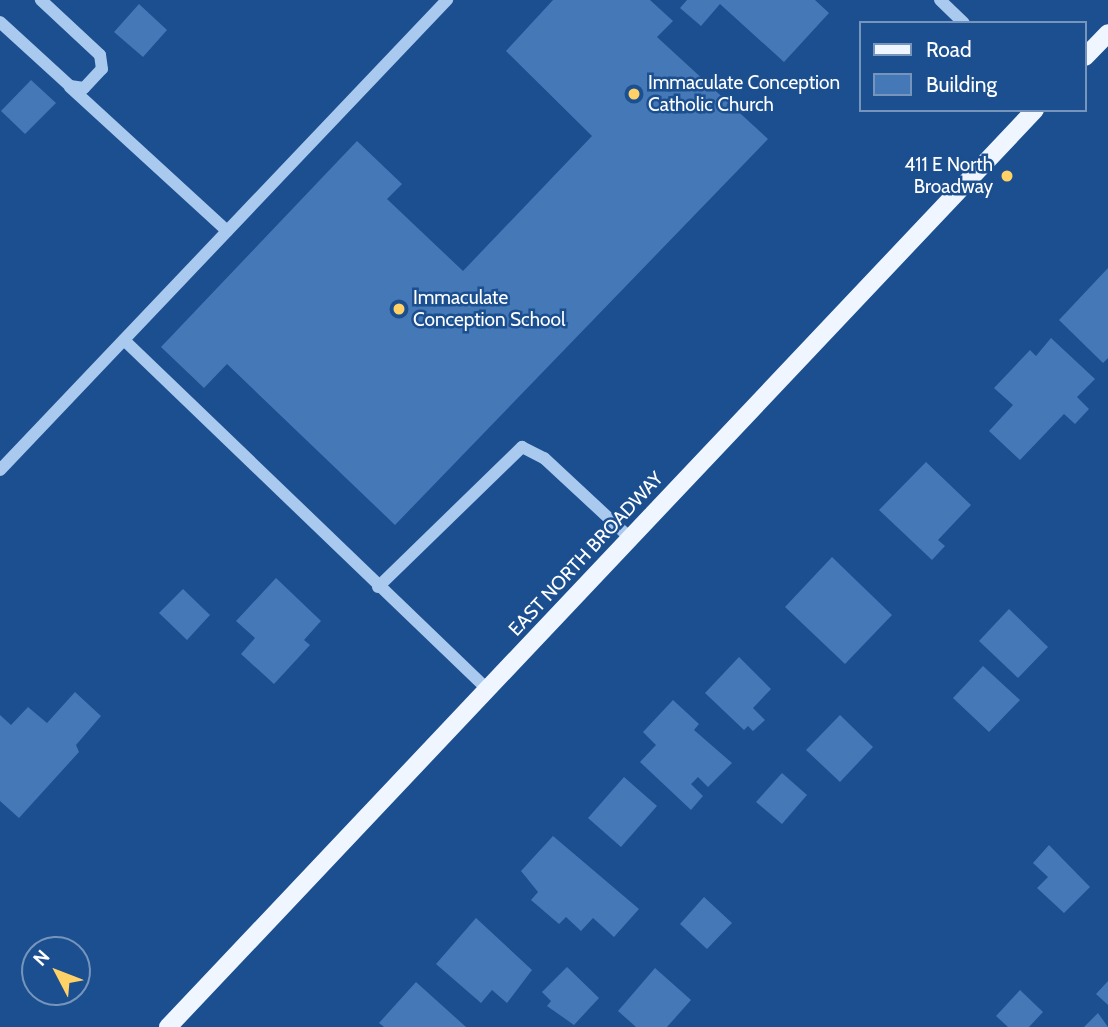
<!DOCTYPE html>
<html>
<head>
<meta charset="utf-8">
<style>
	body { margin:0 }
	#map { position:relative; width:1108px; height:1027px; overflow:hidden; background:#1b4f8f; font-family:Cabin,sans-serif }
	div>[style] { position:absolute }
	.building>* { inset:0; background:#4478b7 }
	.minor>* { height:12px; margin:-6px; padding:0 6px; transform-origin:6px; border-radius:6px; background:#a9c9ee }
	.major>* { height:18px; margin:-9px; padding:0 9px; transform-origin:9px; border-radius:9px; background:#f0f6ff }
	.dots>* { width:19px; height:19px; translate:-50% -50%; box-sizing:border-box; border:4px solid #1b4f8f; border-radius:50% }
	span { translate:-50% -50%; white-space:nowrap; text-align:center; line-height:1.15; -webkit-text-stroke:5px #1b4f8f; paint-order:stroke }
	.poi-label { font-size:19px; color:#fff }
	.left { translate:0 -50%; text-align:left }
	.right { translate:-100% -50%; text-align:right }
	.street-label { font-size:19px; color:#fff }
	.legend { position:absolute; left:859px; top:21px; width:228px; height:91px; box-sizing:border-box; background:#1b4f8f; border:2px solid #7695bc; margin:0; padding:9px 12px; list-style:none; font-size:21px; color:#fff }
	.legend li { display:flex; align-items:center; gap:14px; height:35px }
	.legend b { width:35px; border:2px solid #7695bc }
	.north { position:absolute; left:21px; top:936px; width:70px; height:70px; box-sizing:border-box; background:#1b4f8f; border:2px solid #7695bc; border-radius:50%; rotate:312deg; font-size:19px; font-weight:700; line-height:28px; text-align:center; color:#fff }
	.north::after { content:''; display:block; margin:auto; width:24px; height:32px; background:#ffd166; clip-path:polygon(50% 0,100% 100%,50% 72%,0 100%) }
</style>
</head>
<body>
<div id="map">
	<div class="building">
		<div style="clip-path:polygon(553px 0,650px 0,673px 21px,657px 37px,768px 139px,395px 525px,227px 364px,204px 388px,161px 347px,357px 141px,402px 184px,387px 199px,463px 271px,592px 136px,506px 51px)"></div>
		<div style="clip-path:polygon(687px 0,815px 0,829px 13px,784px 62px,720px 4px,701px 26px,680px 8px)"></div>
		<div style="clip-path:polygon(139px 4px,167px 30px,143px 57px,114px 32px)"></div>
		<div style="clip-path:polygon(31px 80px,56px 103px,25px 134px,1px 111px)"></div>
		<div style="clip-path:polygon(1108px 268px,1108px 358px,1103px 363px,1059px 320px)"></div>
		<div style="clip-path:polygon(1051px 338px,1095px 379px,1077px 397px,1089px 409px,1075px 424px,1064px 414px,1020px 460px,989px 431px,1013px 405px,994px 388px,1030px 350px,1036px 356px)"></div>
		<div style="clip-path:polygon(926px 462px,971px 505px,938px 540px,945px 546px,932px 560px,879px 510px)"></div>
		<div style="clip-path:polygon(832px 557px,892px 615px,845px 664px,785px 607px)"></div>
		<div style="clip-path:polygon(276px 578px,321px 621px,304px 640px,310px 645px,274px 684px,241px 654px,255px 638px,236px 621px)"></div>
		<div style="clip-path:polygon(183px 589px,210px 615px,187px 640px,159px 613px)"></div>
		<div style="clip-path:polygon(1009px 609px,1048px 647px,1018px 678px,979px 641px)"></div>
		<div style="clip-path:polygon(739px 657px,771px 689px,753px 708px,765px 720px,753px 731px,748px 726px,744px 730px,705px 693px)"></div>
		<div style="clip-path:polygon(983px 666px,1020px 700px,989px 732px,953px 698px)"></div>
		<div style="clip-path:polygon(75px 692px,101px 716px,76px 745px,79px 752px,19px 818px,0 801px,0 715px,11px 725px,28px 707px,47px 723px)"></div>
		<div style="clip-path:polygon(673px 700px,699px 724px,694px 730px,732px 763px,708px 787px,698px 777px,691px 784px,703px 796px,691px 810px,640px 762px,656px 745px,643px 732px)"></div>
		<div style="clip-path:polygon(840px 715px,873px 747px,840px 782px,806px 750px)"></div>
		<div style="clip-path:polygon(782px 773px,807px 795px,782px 824px,756px 802px)"></div>
		<div style="clip-path:polygon(624px 777px,657px 806px,621px 847px,588px 818px)"></div>
		<div style="clip-path:polygon(553px 836px,639px 909px,614px 937px,593px 918px,581px 931px,566px 917px,559px 924px,531px 900px,538px 892px,521px 871px)"></div>
		<div style="clip-path:polygon(1049px 845px,1090px 887px,1064px 913px,1037px 888px,1048px 877px,1033px 863px)"></div>
		<div style="clip-path:polygon(704px 897px,732px 923px,707px 949px,680px 924px)"></div>
		<div style="clip-path:polygon(476px 918px,532px 970px,507px 1003px,492px 990px,481px 1003px,436px 964px)"></div>
		<div style="clip-path:polygon(567px 967px,599px 998px,574px 1025px,547px 1006px,551px 1001px,542px 992px)"></div>
		<div style="clip-path:polygon(655px 968px,691px 1000px,667px 1027px,636px 1027px,618px 1011px)"></div>
		<div style="clip-path:polygon(1108px 981px,1108px 1005px,1096px 994px)"></div>
		<div style="clip-path:polygon(416px 982px,466px 1027px,384px 1027px,379px 1023px)"></div>
		<div style="clip-path:polygon(1020px 990px,1043px 1012px,1029px 1027px,1008px 1027px,996px 1016px)"></div>
		<div style="clip-path:polygon(1098px 1013px,1108px 1027px,1084px 1027px)"></div>
	</div>
	<div class="minor">
		<div style="left:940px;top:0;width:33px;rotate:44deg"></div>
		<div style="left:0;top:22px;width:95px;rotate:42.4deg"></div>
		<div style="left:70px;top:86px;width:14px;rotate:8deg"></div>
		<div style="left:84px;top:88px;width:26px;rotate:-47deg"></div>
		<div style="left:102px;top:69px;width:14px;rotate:-98deg"></div>
		<div style="left:100px;top:55px;width:81px;rotate:-137deg"></div>
		<div style="left:70px;top:87px;width:213px;rotate:42.5deg"></div>
		<div style="left:124px;top:340px;width:504px;rotate:43.87deg"></div>
		<div style="left:0;top:470px;width:649px;rotate:-46.44deg"></div>
		<div style="left:378px;top:587px;width:201px;rotate:-44.2deg"></div>
		<div style="left:522px;top:447px;width:25px;rotate:27deg"></div>
		<div style="left:544px;top:458px;width:117px;rotate:42.9deg"></div>
	</div>
	<div class="major">
		<div style="left:1085px;top:57px;width:33px;rotate:-46deg"></div>
		<div style="left:168px;top:1027px;width:1262px;rotate:-46.61deg"></div>
	</div>
	<div class="dots">
		<div style="left:634px;top:94px;background:#ffd166"></div>
		<div style="left:1007px;top:176px;background:#ffd166"></div>
		<div style="left:399px;top:309px;background:#ffd166"></div>
	</div>
	<div class="poi-label">
		<span class="left" style="left:648px;top:94px">Immaculate Conception<br>Catholic Church</span>
		<span class="right" style="left:993px;top:176px">411 E North<br>Broadway</span>
		<span class="left" style="left:413px;top:309px">Immaculate<br>Conception School</span>
	</div>
	<div class="street-label">
		<span style="left:586px;top:554px;rotate:-47deg">EAST NORTH BROADWAY</span>
	</div>
	<ul class="legend">
	<li><b style="height:9px;background:#f0f6ff"></b>Road</li>
	<li><b style="height:19px;background:#4478b7"></b>Building</li>
	</ul>
	<div class="north">N</div>
</div>
</body>
</html>
